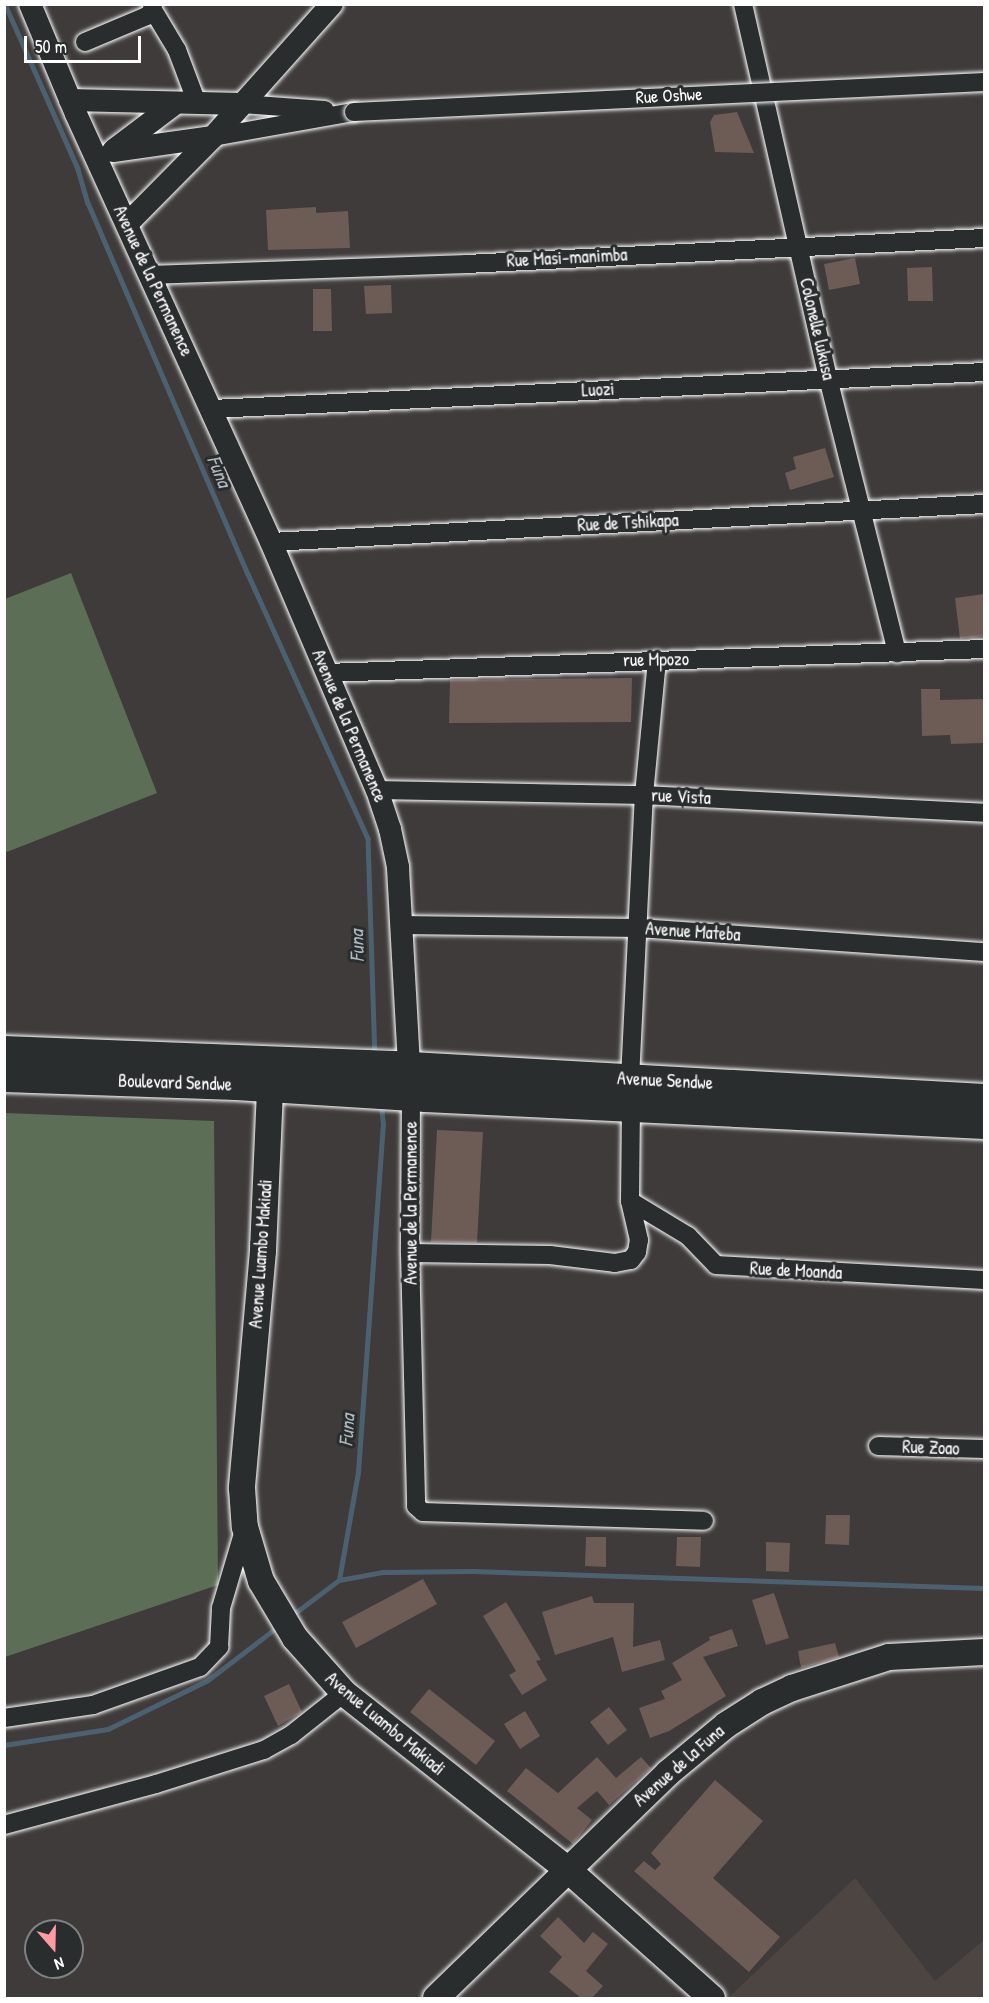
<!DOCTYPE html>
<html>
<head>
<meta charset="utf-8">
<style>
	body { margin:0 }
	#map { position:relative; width:989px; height:2003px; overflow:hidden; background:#3e3b3a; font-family:"Patrick Hand",sans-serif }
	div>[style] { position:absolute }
	.built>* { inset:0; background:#4c4542 }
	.green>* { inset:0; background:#5d6e57 }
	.stream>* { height:4.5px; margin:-2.25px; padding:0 2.25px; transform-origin:2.25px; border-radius:2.25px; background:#4c616f }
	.building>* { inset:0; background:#6d5b56 }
	.roads { filter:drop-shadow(0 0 2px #fff) drop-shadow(0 0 2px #fff) }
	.minor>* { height:18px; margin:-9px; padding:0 9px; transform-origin:9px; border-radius:9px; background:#2a2d2e }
	.tertiary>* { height:22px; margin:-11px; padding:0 11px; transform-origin:11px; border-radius:11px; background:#2a2d2e }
	.secondary>* { height:26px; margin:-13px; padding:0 13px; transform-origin:13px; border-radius:13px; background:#2a2d2e }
	.trunk>* { height:30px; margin:-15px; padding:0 15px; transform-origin:15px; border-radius:15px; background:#2a2d2e }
	.bridges { filter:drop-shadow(0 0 2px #fff) drop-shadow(0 0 2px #fff) }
	.minor-bridge>* { height:18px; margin:-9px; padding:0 9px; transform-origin:9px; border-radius:9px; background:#2a2d2e }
	span { translate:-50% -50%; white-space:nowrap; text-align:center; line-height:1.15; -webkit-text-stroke:6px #2a2d2e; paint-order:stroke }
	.street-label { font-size:18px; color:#fff }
	.water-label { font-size:20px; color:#aeb8be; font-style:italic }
	.frame { position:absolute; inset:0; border:6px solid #fff; pointer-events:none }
	.north { position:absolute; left:24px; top:1919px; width:60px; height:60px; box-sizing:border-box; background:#2a2d2e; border:2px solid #7f8182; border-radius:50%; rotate:160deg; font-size:16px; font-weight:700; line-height:24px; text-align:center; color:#fff }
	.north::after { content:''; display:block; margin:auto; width:21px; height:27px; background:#ff9aa2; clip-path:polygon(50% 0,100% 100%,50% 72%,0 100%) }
	.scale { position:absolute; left:24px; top:36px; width:117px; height:27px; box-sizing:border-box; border:3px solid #fff; border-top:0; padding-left:8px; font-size:18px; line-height:21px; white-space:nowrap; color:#fff; -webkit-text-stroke:4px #2a2d2e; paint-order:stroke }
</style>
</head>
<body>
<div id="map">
	<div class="built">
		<div style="clip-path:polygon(855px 1878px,935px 1981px,984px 1940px,984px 1998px,728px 1998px)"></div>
	</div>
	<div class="green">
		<div style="clip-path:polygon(71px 573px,157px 793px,7px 852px,4px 846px,5px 599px)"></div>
		<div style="clip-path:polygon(5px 1113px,214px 1121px,218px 1585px,5px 1657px)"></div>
	</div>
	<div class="stream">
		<div style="left:5px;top:4px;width:180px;rotate:66.1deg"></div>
		<div style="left:78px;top:169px;width:35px;rotate:74deg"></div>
		<div style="left:88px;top:203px;width:404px;rotate:66.7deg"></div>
		<div style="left:248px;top:574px;width:290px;rotate:65.6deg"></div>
		<div style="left:368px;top:838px;width:217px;rotate:88.2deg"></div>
		<div style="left:339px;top:1580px;width:45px;rotate:-10.3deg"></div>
		<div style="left:383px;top:1572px;width:90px;rotate:-0.6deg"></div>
		<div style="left:473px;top:1571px;width:511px;rotate:1.91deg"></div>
		<div style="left:291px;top:1616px;width:60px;rotate:-36.9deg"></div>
		<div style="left:339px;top:1580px;width:110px;rotate:-80deg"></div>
		<div style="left:358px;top:1472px;width:348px;rotate:-85.9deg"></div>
		<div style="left:383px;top:1125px;width:20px;rotate:-96deg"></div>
		<div style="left:4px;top:1745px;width:105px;rotate:-8.7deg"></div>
		<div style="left:108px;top:1729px;width:111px;rotate:-26.1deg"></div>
		<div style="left:208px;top:1680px;width:91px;rotate:-37.4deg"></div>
	</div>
	<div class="building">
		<div style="clip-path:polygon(737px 112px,754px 153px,715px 152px,710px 122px,714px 115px)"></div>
		<div style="clip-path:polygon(316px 207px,316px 213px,348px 211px,350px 248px,268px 250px,266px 210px)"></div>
		<div style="clip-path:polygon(855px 258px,860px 284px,829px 290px,824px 264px)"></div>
		<div style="clip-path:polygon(932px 267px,933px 301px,908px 301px,907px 268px)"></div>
		<div style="clip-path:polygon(391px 285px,392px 313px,366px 314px,364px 286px)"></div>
		<div style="clip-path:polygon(313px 289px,331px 289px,332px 331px,313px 331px)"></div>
		<div style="clip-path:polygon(825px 448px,834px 477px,790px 490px,785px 473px,796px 469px,793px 457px)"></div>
		<div style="clip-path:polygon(984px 594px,984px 636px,960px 639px,955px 598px)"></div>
		<div style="clip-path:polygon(632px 678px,631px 722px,449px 723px,450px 680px)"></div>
		<div style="clip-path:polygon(921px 689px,940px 689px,940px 700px,984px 699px,984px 743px,951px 744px,950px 735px,922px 736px)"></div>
		<div style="clip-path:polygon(437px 1130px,483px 1132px,477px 1243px,431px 1242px)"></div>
		<div style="clip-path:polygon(826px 1515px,850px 1515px,849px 1545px,825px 1544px)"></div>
		<div style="clip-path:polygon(586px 1537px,606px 1537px,606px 1567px,585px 1566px)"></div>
		<div style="clip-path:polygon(677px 1537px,701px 1537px,700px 1567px,676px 1566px)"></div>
		<div style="clip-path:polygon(766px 1542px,790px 1543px,789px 1572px,766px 1571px)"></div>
		<div style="clip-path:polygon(423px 1579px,437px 1604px,356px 1648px,342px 1622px)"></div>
		<div style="clip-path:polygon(774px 1593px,789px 1638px,766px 1645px,752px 1600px)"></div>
		<div style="clip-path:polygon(592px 1596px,594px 1603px,634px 1603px,633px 1647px,660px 1640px,665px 1660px,622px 1672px,613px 1637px,555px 1655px,542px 1612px)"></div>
		<div style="clip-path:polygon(506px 1602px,541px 1660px,536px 1661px,547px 1680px,522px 1695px,509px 1675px,516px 1671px,483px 1616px)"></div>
		<div style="clip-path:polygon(732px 1629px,738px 1646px,703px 1657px,726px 1696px,669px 1731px,650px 1738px,639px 1708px,665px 1699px,661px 1691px,682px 1680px,672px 1663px,710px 1640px,709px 1637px)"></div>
		<div style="clip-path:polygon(835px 1643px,839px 1657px,801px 1668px,798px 1651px)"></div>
		<div style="clip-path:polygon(289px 1684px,302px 1712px,278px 1726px,264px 1696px)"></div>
		<div style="clip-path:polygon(429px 1689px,495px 1741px,476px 1765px,410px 1712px)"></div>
		<div style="clip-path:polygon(609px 1707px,627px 1730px,608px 1745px,590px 1722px)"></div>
		<div style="clip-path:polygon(525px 1711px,540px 1736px,520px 1749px,504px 1724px)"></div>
		<div style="clip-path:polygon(597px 1757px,616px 1778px,641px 1757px,651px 1768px,609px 1805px,597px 1791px,577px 1808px,592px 1820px,573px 1844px,507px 1791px,526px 1768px,558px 1793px)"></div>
		<div style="clip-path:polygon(715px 1780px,763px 1821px,713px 1878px,780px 1937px,749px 1972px,634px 1871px,644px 1861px,655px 1870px,661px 1864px,651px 1853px)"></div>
		<div style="clip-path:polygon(558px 1917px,584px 1943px,593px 1932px,608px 1944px,586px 1971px,603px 1986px,592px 1998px,581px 1998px,549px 1972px,562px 1957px,540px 1936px)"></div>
	</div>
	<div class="roads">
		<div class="minor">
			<div style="left:743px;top:4px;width:384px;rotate:77.2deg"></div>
			<div style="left:828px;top:378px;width:284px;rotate:75.9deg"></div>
			<div style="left:153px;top:10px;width:47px;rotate:59deg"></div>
			<div style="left:177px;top:50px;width:57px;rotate:69.3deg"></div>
			<div style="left:85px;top:42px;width:67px;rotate:-22.8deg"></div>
			<div style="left:147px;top:16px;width:8px;rotate:-45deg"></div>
			<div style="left:153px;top:10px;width:6px;rotate:-99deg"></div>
			<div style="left:242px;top:104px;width:83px;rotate:4.1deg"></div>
			<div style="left:213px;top:137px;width:143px;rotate:-10.1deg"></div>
			<div style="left:150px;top:275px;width:316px;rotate:-2deg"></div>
			<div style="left:466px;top:264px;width:519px;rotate:-2.87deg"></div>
			<div style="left:212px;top:409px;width:773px;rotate:-2.74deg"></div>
			<div style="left:271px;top:542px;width:714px;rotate:-3.05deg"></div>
			<div style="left:327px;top:673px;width:657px;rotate:-2.09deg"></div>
			<div style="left:377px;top:790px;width:267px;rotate:1.1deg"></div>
			<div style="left:644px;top:795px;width:340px;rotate:3deg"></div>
			<div style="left:401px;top:925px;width:238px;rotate:0.7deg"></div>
			<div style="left:639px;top:928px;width:346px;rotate:4deg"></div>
			<div style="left:630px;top:1079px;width:284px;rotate:-87.2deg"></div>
			<div style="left:644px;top:795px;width:136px;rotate:-84.5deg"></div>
			<div style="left:411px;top:1096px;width:157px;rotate:90.4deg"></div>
			<div style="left:410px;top:1253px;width:253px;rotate:88.6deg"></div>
			<div style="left:416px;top:1506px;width:9px;rotate:41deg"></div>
			<div style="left:423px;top:1512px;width:281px;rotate:1.8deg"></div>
			<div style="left:630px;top:1201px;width:68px;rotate:31.1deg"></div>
			<div style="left:688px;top:1236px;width:40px;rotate:46deg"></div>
			<div style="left:716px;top:1265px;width:268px;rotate:3.2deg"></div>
			<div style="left:410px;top:1253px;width:140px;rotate:0.8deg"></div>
			<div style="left:550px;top:1255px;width:65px;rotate:7deg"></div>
			<div style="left:615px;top:1263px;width:16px;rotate:-11deg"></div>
			<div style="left:631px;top:1260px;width:10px;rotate:-53deg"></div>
			<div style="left:637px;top:1252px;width:12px;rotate:-81deg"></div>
			<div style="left:639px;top:1240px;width:40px;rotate:-103deg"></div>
			<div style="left:630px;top:1201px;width:94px;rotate:-89.4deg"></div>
			<div style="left:878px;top:1446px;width:106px;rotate:1.6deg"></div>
			<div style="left:4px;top:1718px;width:90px;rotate:-8.3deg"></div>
			<div style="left:93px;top:1705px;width:114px;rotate:-19.6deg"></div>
			<div style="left:200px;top:1667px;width:28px;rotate:-46deg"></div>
			<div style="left:219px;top:1647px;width:39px;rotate:-87deg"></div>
			<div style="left:221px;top:1608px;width:84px;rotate:-73.5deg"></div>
			<div style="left:4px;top:1825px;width:157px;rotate:-15.1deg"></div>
			<div style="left:156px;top:1784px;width:113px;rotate:-17.5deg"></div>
			<div style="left:264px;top:1750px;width:31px;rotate:-29deg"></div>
			<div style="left:291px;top:1735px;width:68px;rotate:-38.4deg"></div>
		</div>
		<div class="tertiary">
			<div style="left:30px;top:4px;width:119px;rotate:67.3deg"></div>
			<div style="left:76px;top:114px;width:470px;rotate:65.5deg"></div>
			<div style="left:271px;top:542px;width:270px;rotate:66.9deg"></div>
			<div style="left:377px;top:790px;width:41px;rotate:71.6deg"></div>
			<div style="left:390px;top:829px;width:40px;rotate:78deg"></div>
			<div style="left:398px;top:868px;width:213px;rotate:86.8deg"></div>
			<div style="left:70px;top:100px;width:172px;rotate:1.3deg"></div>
			<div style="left:115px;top:149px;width:76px;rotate:-37deg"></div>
			<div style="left:113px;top:151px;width:101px;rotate:-8deg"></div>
			<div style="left:127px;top:224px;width:122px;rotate:-45.3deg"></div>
			<div style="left:213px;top:137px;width:178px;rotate:-48.2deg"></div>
		</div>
		<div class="secondary">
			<div style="left:271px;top:1067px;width:184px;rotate:92.5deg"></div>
			<div style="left:263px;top:1251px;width:238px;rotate:95.1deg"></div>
			<div style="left:242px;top:1488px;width:39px;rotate:86deg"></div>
			<div style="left:245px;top:1527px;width:56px;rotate:73.5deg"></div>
			<div style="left:261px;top:1581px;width:66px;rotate:59.2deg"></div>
			<div style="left:295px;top:1638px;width:74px;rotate:48.3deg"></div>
			<div style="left:344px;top:1693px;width:284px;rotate:38.3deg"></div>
			<div style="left:567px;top:1869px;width:194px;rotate:41.7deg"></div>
			<div style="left:436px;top:1998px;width:323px;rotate:-44.1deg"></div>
			<div style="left:668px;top:1773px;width:75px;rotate:-39.6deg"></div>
			<div style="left:726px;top:1725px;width:43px;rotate:-32.6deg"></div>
			<div style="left:762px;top:1702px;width:33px;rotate:-25deg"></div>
			<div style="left:792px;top:1688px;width:102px;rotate:-17.7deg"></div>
			<div style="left:889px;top:1657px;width:95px;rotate:-3deg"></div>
		</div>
		<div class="trunk">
			<div style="left:4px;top:1051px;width:389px;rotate:2.2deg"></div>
			<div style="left:393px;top:1066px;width:592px;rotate:3.2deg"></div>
			<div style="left:4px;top:1077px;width:232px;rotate:2deg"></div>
			<div style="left:236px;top:1085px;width:189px;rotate:3.6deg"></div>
			<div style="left:425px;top:1097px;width:560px;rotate:2.77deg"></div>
		</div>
	</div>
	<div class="bridges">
		<div class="minor-bridge">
			<div style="left:354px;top:112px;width:631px;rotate:-2.73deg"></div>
		</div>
	</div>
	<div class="street-label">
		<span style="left:669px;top:96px;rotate:-3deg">Rue Oshwe</span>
		<span style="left:567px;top:258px;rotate:-3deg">Rue Masi-manimba</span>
		<span style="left:153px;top:281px;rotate:65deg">Avenue de la Permanence</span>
		<span style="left:817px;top:329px;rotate:77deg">Colonelle lukusa</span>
		<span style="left:598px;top:390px;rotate:-3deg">Luozi</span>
		<span style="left:628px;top:523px;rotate:-3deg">Rue de Tshikapa</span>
		<span style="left:656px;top:660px;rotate:-1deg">rue Mpozo</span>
		<span style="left:349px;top:726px;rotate:67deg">Avenue de la Permanence</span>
		<span style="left:681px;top:797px;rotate:3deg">rue Vista</span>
		<span style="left:693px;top:932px;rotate:4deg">Avenue Mateba</span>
		<span style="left:665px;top:1081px;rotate:3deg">Avenue Sendwe</span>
		<span style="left:175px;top:1083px;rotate:2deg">Boulevard Sendwe</span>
		<span style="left:411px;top:1203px;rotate:-90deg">Avenue de la Permanence</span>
		<span style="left:261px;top:1254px;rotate:-86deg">Avenue Luambo Makiadi</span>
		<span style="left:796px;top:1271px;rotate:3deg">Rue de Moanda</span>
		<span style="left:931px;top:1448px;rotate:2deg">Rue Zoao</span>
		<span style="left:385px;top:1724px;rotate:40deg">Avenue Luambo Makiadi</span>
		<span style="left:679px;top:1766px;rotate:-41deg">Avenue de la Funa</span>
	</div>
	<div class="water-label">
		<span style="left:220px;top:471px;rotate:67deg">Funa</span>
		<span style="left:356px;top:946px;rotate:-91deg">Funa</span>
		<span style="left:346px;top:1430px;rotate:-86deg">Funa</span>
	</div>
	<div class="frame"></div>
	<div class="north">N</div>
	<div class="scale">50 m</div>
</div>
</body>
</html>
